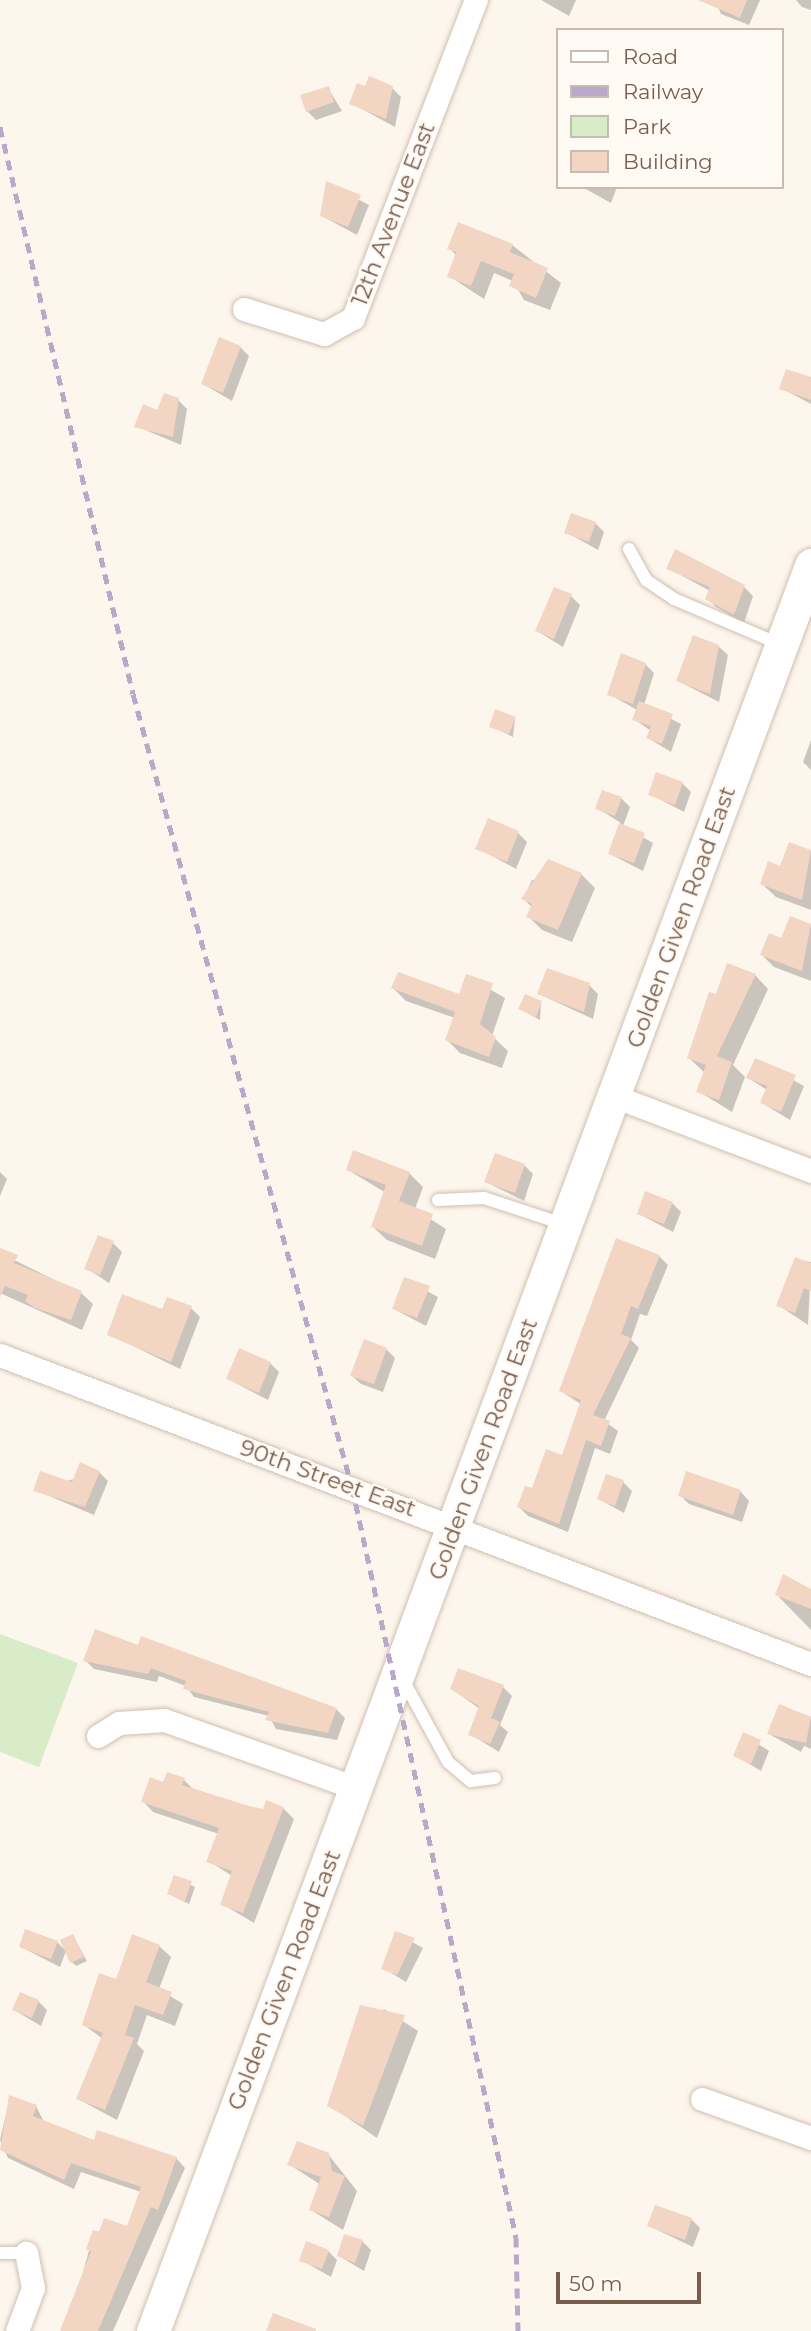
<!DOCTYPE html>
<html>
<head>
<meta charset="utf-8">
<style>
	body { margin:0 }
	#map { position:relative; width:811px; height:2331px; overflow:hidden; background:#fdf6ec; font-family:Montserrat,sans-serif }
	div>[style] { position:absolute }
	.green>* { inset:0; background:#d8ecc9 }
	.shadow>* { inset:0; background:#0003 }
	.building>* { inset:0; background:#f3d5c3 }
	.roads { filter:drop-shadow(0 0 2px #d1beb0) drop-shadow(0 0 2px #d1beb0) }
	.lane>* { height:12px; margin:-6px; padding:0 6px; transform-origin:6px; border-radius:6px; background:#fff }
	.street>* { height:23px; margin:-11.5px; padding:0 11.5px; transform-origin:11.5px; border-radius:11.5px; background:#fff }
	.secondary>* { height:33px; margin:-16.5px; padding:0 16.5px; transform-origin:16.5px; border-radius:16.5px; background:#fff }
	.rail>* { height:5px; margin-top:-2.5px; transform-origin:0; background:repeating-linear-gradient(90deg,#b9a8c9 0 10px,transparent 0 17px) }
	span { translate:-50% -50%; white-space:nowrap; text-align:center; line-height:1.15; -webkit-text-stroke:5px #fffaf3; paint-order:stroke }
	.street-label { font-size:23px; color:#7a5c4d }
	.legend { position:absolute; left:556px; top:28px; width:228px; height:161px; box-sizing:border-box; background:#fffaf3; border:2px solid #cabbb1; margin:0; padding:9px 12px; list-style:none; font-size:21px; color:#7a5c4d }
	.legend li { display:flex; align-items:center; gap:14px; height:35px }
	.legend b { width:35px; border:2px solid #cabbb1 }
	.scale { position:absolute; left:556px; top:2272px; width:145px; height:32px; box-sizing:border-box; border:4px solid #7a5c4d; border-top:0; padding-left:9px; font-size:21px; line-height:24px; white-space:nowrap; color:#7a5c4d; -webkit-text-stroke:5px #fffaf3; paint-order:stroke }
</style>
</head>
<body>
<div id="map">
	<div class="green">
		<div style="clip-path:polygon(0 1634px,78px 1663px,39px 1767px,0 1752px)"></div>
	</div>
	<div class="shadow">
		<div style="clip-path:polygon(541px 0,576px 0,569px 16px)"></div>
		<div style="clip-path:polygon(715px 0,760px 0,749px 25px,721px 14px)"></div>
		<div style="clip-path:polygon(796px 0,811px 0,811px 10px,802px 7px)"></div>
		<div style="clip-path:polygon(328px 88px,342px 111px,316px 120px,307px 111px)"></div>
		<div style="clip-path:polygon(366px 88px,392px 88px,401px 97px,395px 127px,351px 103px)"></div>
		<div style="clip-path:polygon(327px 183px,369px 205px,357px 235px,322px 216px)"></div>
		<div style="clip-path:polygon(582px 187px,625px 187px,617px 187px,611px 203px)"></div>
		<div style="clip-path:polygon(512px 245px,561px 283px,550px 310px,524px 300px,513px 281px,494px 273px,484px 299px,449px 276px,457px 256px,449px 248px)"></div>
		<div style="clip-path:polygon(240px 347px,249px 356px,232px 401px,203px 384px)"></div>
		<div style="clip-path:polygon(811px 379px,811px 404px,781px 388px)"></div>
		<div style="clip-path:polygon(178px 400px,187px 409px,181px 445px,136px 426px)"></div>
		<div style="clip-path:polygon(595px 523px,604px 532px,598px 550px,566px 532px)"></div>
		<div style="clip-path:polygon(668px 568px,744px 587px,753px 596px,744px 623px,716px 607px,707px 598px,710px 591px)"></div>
		<div style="clip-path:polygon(571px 596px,580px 605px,563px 647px,537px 631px)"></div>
		<div style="clip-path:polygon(718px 646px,728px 655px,719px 702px,678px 681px)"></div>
		<div style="clip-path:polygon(645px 664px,654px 673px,644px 705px,681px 724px,671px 752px,648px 738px,651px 731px,634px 719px,637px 710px,609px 694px)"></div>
		<div style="clip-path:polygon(515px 718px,513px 737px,491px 726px)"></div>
		<div style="clip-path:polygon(811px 740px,811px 770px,803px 762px)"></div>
		<div style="clip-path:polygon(682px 783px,691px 792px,684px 812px,650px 794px)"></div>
		<div style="clip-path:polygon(621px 798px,630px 807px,623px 826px,653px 843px,643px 871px,610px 854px,621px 823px,597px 808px)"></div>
		<div style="clip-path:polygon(518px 833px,527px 842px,516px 869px,478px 848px)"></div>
		<div style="clip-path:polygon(790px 844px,811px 851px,811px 910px,776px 897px,762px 884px,781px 868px)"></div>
		<div style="clip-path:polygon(581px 874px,595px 888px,572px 942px,542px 930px,528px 916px,532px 907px,523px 899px,532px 880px)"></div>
		<div style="clip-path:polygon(791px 918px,811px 926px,811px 981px,774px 967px,762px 955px,782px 940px)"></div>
		<div style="clip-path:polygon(755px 975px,768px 989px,733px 1065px,745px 1077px,732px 1112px,698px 1091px,705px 1073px,689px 1058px,717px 997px)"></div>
		<div style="clip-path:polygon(467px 976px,505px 998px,492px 1036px,508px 1051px,502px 1068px,460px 1053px,447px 1040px,455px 1018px,406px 1001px,393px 988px,460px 997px)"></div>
		<div style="clip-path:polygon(589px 985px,598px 994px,593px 1019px,539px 994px)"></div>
		<div style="clip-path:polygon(541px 1003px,540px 1020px,520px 1009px)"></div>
		<div style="clip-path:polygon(756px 1060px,804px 1086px,790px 1120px,762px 1103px,767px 1090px,748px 1078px)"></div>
		<div style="clip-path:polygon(524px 1165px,533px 1174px,524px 1201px,486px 1182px)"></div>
		<div style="clip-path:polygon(348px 1170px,409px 1173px,423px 1187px,415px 1209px,446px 1229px,435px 1259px,387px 1240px,373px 1227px,386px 1193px)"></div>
		<div style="clip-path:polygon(0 1172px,7px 1179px,0 1196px)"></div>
		<div style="clip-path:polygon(672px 1203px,681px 1212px,673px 1232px,639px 1214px)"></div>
		<div style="clip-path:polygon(113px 1243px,122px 1252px,109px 1283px,86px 1268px)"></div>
		<div style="clip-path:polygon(0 1253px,81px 1293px,93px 1304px,82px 1330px,0 1293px)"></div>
		<div style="clip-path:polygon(659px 1256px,668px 1265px,647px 1316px,640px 1314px,631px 1340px,639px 1348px,604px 1421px,618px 1431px,610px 1454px,595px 1448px,568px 1532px,528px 1516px,519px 1507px,563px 1457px,582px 1405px,561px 1391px)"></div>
		<div style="clip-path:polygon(796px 1259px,811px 1262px,808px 1325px,778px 1305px)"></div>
		<div style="clip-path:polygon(405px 1279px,438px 1297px,426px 1326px,394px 1309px)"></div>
		<div style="clip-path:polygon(191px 1308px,200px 1317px,180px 1369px,109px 1334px,164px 1311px)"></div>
		<div style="clip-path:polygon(386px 1349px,395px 1358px,383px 1392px,361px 1384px,352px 1376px)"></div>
		<div style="clip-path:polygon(270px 1363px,279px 1372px,268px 1400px,228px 1379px)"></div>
		<div style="clip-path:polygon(99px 1472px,108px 1481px,94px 1515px,35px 1490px)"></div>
		<div style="clip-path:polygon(687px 1474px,741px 1492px,749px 1501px,742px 1522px,689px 1504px,680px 1495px)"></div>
		<div style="clip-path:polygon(623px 1482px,632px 1491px,624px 1513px,599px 1499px)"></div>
		<div style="clip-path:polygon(784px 1576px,811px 1591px,811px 1630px,777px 1595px)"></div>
		<div style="clip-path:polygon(139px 1647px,336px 1709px,345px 1718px,337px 1740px,276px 1729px,269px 1716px,194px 1697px,186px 1686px,159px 1676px,157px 1682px,94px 1669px,85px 1660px)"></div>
		<div style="clip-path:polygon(503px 1687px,512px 1696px,500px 1725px,508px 1732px,499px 1752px,470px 1734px,480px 1709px,452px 1689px)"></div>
		<div style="clip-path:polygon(780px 1707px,811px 1719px,811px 1749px,804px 1746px,801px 1752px,769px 1734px)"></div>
		<div style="clip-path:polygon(744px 1735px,769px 1751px,761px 1771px,736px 1756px)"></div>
		<div style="clip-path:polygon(184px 1780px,194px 1790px,264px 1811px,283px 1808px,294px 1819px,254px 1923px,222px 1904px,232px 1876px,209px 1861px,219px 1834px,153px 1812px,143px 1801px,164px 1784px)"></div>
		<div style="clip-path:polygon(175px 1877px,195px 1887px,189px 1904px,169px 1894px)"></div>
		<div style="clip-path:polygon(396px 1933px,423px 1948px,406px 1982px,383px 1968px)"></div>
		<div style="clip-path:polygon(73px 1936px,87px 1961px,76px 1966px,72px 1962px)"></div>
		<div style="clip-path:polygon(57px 1942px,66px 1951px,60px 1967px,21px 1947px)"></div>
		<div style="clip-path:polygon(159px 1946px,171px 1957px,159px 1989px,183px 2004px,175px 2026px,147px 2015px,137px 2044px,144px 2051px,117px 2120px,78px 2099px,103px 2039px,84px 2025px,117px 1981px)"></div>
		<div style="clip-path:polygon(38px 2001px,47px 2010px,41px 2026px,14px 2010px)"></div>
		<div style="clip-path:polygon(384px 2009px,418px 2031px,377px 2138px,329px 2105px)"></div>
		<div style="clip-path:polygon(10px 2097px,36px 2106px,44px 2122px,95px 2142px,176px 2158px,185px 2168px,113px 2331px,67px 2331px,94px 2232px,128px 2229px,141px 2192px,81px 2172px,74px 2189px,8px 2158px,0 2140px)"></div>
		<div style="clip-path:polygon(328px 2154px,357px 2191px,343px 2230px,311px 2210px,321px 2185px,290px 2165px)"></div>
		<div style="clip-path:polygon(691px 2219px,700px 2228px,693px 2247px,649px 2226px)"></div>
		<div style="clip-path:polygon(362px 2241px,371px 2250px,364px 2271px,339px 2256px)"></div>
		<div style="clip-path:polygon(328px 2251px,337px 2260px,331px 2277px,301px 2260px)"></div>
	</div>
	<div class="building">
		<div style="clip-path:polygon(698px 0,747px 0,740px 18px)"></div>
		<div style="clip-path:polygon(369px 76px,393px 86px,386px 119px,349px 104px,357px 83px,365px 86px)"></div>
		<div style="clip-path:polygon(329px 86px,334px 102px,306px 112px,300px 95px)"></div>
		<div style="clip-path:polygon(326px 181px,361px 195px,348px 227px,320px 216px)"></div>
		<div style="clip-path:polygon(458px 222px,513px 244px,510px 252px,548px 268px,536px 298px,509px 286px,514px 274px,481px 261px,471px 286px,447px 277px,456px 252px,447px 249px)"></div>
		<div style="clip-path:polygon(219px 337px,241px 346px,223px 393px,201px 384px)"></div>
		<div style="clip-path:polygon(786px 369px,811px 377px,811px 400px,779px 389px)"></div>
		<div style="clip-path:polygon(164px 393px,179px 398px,173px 437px,134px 427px,143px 404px,157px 410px)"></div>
		<div style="clip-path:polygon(571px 513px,596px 522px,589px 542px,564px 533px)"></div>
		<div style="clip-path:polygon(675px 549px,745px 585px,734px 615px,705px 599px,710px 587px,666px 569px)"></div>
		<div style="clip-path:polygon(554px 587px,572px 594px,554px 639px,535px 631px)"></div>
		<div style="clip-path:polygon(693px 635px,719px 645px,710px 694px,676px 681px)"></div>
		<div style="clip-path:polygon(621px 653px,646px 663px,633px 704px,607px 695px)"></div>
		<div style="clip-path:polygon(639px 701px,673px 714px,662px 744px,646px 738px,651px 726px,632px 720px)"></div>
		<div style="clip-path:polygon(495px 709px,516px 717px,509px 734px,489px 727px)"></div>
		<div style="clip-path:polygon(656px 772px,683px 782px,675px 805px,648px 795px)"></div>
		<div style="clip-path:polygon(602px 790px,622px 797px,615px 816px,595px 809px)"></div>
		<div style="clip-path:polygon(488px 818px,519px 831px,507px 862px,475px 849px)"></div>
		<div style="clip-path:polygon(619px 823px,645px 833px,634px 863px,608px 854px)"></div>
		<div style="clip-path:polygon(789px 842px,811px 850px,802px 900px,760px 884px,768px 861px,780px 866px)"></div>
		<div style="clip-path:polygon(548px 859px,582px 873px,558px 930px,526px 917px,532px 904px,521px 899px)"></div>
		<div style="clip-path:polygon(790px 916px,811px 924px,802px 971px,760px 955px,769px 933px,781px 938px)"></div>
		<div style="clip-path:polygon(727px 963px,756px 974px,717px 1056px,732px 1062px,719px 1100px,696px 1092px,706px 1065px,687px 1058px,709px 992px,716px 994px)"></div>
		<div style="clip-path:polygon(547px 968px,590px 983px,584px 1012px,537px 994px)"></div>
		<div style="clip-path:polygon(398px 972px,459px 994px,466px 974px,493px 983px,480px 1024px,496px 1037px,489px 1057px,445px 1040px,455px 1012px,391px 988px)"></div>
		<div style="clip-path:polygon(525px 994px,542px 1001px,536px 1017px,518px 1009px)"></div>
		<div style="clip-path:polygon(755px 1058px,796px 1075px,781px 1112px,760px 1103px,767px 1086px,746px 1078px)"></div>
		<div style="clip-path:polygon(353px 1150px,410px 1172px,399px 1201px,433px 1214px,422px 1246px,371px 1227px,386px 1185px,346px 1170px)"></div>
		<div style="clip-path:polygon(495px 1153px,525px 1164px,515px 1193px,484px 1182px)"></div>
		<div style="clip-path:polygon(645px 1191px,673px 1202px,664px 1224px,637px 1214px)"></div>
		<div style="clip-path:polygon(98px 1235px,114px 1241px,100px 1275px,84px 1269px)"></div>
		<div style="clip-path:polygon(616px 1238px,660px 1255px,638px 1309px,631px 1306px,621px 1334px,631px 1338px,593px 1415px,610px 1421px,601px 1446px,586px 1440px,559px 1524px,517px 1507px,525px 1486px,532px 1488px,546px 1449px,562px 1455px,581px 1400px,559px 1391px)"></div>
		<div style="clip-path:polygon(0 1248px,18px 1255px,14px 1263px,82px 1291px,71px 1320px,35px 1308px,25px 1301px,28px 1295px,5px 1286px,0 1297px)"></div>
		<div style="clip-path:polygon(795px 1257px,811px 1263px,811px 1291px,804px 1288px,795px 1313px,776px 1306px)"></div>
		<div style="clip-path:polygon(404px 1277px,430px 1286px,417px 1318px,392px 1309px)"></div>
		<div style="clip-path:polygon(122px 1294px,162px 1309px,167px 1297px,192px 1306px,171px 1362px,107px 1335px)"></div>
		<div style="clip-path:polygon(364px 1339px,387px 1348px,374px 1384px,350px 1376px)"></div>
		<div style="clip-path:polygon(239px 1348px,271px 1362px,259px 1393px,226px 1379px)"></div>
		<div style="clip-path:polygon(80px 1462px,100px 1471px,85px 1507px,33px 1491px,40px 1471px,72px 1482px)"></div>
		<div style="clip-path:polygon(686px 1471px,741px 1490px,733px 1515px,678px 1496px)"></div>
		<div style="clip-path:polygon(606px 1474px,624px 1480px,615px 1506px,597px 1499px)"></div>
		<div style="clip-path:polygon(783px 1574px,811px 1589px,811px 1609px,775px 1595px)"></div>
		<div style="clip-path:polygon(95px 1629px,138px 1645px,141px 1636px,337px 1708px,328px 1733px,265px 1720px,269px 1712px,183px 1689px,186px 1681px,151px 1668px,148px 1674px,83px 1661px)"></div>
		<div style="clip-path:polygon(458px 1668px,504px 1685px,491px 1718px,500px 1722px,490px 1744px,468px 1735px,479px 1706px,450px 1689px)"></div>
		<div style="clip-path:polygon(779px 1704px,811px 1717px,806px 1743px,767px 1734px)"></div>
		<div style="clip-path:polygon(743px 1732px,761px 1740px,751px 1764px,733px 1756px)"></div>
		<div style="clip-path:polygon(167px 1772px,185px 1778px,182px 1785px,249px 1806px,263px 1809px,266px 1800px,284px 1807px,243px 1913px,220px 1905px,232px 1871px,206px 1862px,219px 1828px,141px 1802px,150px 1777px,163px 1782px)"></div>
		<div style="clip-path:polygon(174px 1875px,192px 1881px,185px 1901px,167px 1894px)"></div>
		<div style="clip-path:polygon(25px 1929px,58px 1941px,51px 1959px,19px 1947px)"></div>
		<div style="clip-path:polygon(395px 1931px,415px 1938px,397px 1975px,381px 1969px)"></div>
		<div style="clip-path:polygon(73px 1934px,84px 1957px,70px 1963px,60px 1940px)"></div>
		<div style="clip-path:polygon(132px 1934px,160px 1945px,146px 1982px,172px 1992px,163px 2015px,135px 2005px,125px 2035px,134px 2038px,105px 2110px,76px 2099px,103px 2033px,82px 2025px,99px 1973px,116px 1979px)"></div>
		<div style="clip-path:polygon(20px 1992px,39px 2000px,32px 2018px,12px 2010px)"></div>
		<div style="clip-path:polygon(360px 2005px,405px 2015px,363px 2126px,327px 2106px)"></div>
		<div style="clip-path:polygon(9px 2095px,37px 2105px,33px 2116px,94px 2140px,97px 2130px,177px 2157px,158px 2210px,151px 2207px,98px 2331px,60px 2331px,91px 2251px,86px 2249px,93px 2230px,99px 2232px,104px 2218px,127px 2226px,141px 2187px,71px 2163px,64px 2180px,0 2150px)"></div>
		<div style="clip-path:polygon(297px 2141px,329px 2153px,332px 2171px,345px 2176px,329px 2217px,309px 2210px,321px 2177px,287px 2165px)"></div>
		<div style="clip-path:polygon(655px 2205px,692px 2218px,685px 2240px,647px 2226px)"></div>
		<div style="clip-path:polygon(344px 2234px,363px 2240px,355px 2263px,337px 2256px)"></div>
		<div style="clip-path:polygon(306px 2241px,329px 2250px,322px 2269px,299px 2261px)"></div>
		<div style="clip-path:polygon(273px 2313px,316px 2329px,316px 2331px,266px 2331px)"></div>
	</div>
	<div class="roads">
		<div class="lane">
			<div style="left:629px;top:549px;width:35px;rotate:61deg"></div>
			<div style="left:646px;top:580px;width:34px;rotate:34deg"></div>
			<div style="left:674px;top:599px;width:117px;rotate:23.1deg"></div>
			<div style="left:438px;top:1200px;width:46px;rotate:-2.5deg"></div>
			<div style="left:484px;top:1198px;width:83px;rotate:18.2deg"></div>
			<div style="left:402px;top:1678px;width:96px;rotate:61.3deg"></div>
			<div style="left:448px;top:1762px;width:30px;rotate:40deg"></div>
			<div style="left:471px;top:1781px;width:24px;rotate:-7deg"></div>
			<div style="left:0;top:2253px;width:26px"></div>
		</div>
		<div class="street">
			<div style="left:244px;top:309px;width:84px;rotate:17.4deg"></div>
			<div style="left:324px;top:334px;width:33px;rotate:-29deg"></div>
			<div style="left:353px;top:318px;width:341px;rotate:-68.9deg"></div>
			<div style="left:614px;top:1096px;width:211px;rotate:20.8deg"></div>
			<div style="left:0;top:1355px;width:868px;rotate:20.86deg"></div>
			<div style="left:98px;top:1736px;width:25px;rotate:-32deg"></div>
			<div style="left:119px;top:1723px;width:45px;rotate:-3.8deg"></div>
			<div style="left:164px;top:1720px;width:204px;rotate:19.5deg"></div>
			<div style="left:702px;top:2099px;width:116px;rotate:19.7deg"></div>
			<div style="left:17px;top:2331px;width:46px;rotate:-69.6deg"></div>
			<div style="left:33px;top:2288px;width:36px;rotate:-101deg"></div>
		</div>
		<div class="secondary">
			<div style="left:153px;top:2331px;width:1885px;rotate:-69.56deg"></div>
		</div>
	</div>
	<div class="rail">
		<div style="left:0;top:127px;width:582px;rotate:76.8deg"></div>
		<div style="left:133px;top:694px;width:823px;rotate:74.56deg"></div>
		<div style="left:352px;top:1487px;width:768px;rotate:77.67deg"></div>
		<div style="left:516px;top:2237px;width:94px;rotate:88.8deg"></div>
	</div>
	<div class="street-label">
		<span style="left:393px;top:214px;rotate:-69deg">12th Avenue East</span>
		<span style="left:681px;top:917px;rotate:-70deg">Golden Given Road East</span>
		<span style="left:483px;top:1449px;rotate:-70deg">Golden Given Road East</span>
		<span style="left:328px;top:1478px;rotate:20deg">90th Street East</span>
		<span style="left:284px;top:1980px;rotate:-69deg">Golden Given Road East</span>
	</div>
	<ul class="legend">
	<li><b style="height:9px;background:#fff"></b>Road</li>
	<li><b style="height:9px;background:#b9a8c9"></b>Railway</li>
	<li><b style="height:19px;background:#d8ecc9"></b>Park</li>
	<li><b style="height:19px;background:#f3d5c3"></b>Building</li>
	</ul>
	<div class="scale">50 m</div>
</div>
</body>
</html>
